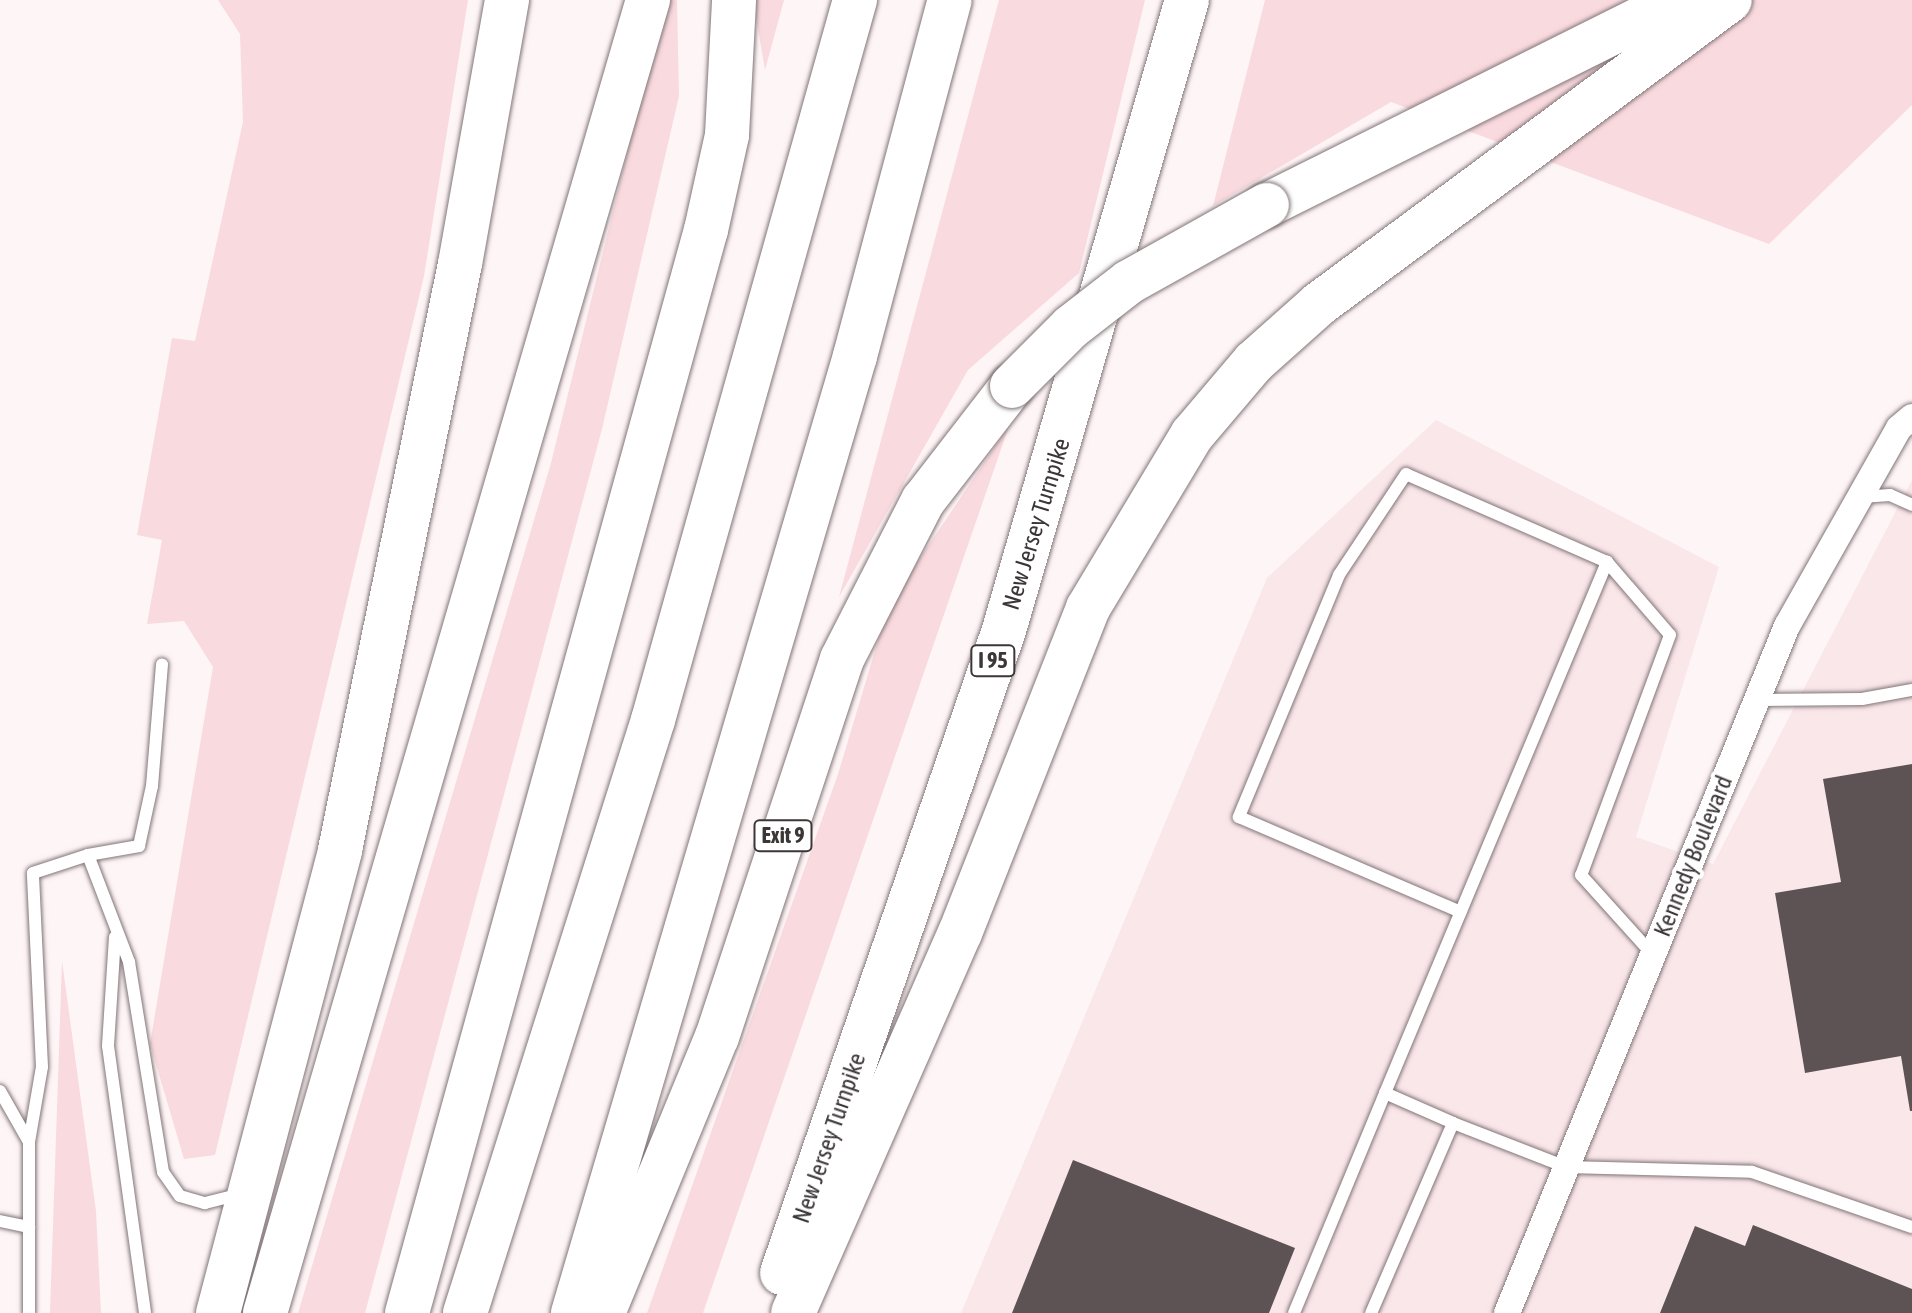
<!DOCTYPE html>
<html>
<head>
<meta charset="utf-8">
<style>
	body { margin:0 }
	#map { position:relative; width:1912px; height:1313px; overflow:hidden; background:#fef5f7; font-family:"Asap Condensed",sans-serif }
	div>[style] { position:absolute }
	.built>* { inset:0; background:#fae7ea }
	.green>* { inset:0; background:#f9dadf }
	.building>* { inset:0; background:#5d5254 }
	.roads { filter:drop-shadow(0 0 2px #817577) drop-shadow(0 0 2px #817577) }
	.service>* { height:12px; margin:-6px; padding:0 6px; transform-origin:6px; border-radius:6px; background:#fff }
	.minor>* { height:26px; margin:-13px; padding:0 13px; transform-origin:13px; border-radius:13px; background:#fff }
	.motorway>* { height:44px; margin:-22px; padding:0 22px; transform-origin:22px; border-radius:22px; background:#fff }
	.bridges { filter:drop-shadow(0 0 2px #817577) drop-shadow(0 0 2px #817577) }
	.motorway-bridge>* { height:44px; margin:-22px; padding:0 22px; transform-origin:22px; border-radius:22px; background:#fff }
	span { translate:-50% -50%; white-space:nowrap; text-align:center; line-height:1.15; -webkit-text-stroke:8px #fff; paint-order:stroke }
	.shield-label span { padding:2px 6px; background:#fff; border:2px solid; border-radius:6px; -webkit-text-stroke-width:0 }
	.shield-label { font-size:22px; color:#3c3637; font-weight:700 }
	.street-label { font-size:24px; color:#3c3637 }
</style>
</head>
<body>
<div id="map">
	<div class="built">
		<div style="clip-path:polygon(1436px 420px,1719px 567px,1636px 837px,1713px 864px,1912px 480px,1912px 1313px,961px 1313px,1267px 578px)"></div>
	</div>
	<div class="green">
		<div style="clip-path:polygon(218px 0,468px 0,424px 276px,215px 1155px,184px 1159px,150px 1044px,213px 667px,184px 621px,147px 624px,162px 540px,137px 535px,172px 338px,195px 341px,243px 122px,240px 34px)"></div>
		<div style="clip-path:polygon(665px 0,677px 0,679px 96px,602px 429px,365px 1313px,298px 1313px,551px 463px)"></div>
		<div style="clip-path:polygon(753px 0,784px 0,765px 70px)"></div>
		<div style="clip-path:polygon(999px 0,1145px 0,1079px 273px,968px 370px,839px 597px)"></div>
		<div style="clip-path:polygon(1265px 0,1912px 0,1912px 105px,1769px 244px,1391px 102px,1213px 206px)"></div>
		<div style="clip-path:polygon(1009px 426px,703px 1313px,647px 1313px,838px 774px,889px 604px)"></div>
		<div style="clip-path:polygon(62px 961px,96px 1211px,101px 1313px,50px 1313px)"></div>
	</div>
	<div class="building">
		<div style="clip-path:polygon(1912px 764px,1912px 1111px,1910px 1111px,1901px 1056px,1805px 1073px,1775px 893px,1841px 882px,1823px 779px)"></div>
		<div style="clip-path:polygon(1073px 1160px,1295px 1248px,1269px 1313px,1012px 1313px)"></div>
		<div style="clip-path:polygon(1753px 1225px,1912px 1289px,1912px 1313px,1660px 1313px,1695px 1226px,1745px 1246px)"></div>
	</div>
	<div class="roads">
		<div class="service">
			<div style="left:1861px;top:497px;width:29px;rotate:-4deg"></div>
			<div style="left:1890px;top:495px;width:24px;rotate:24deg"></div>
			<div style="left:1607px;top:562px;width:96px;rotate:49.2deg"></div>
			<div style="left:1670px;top:635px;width:256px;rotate:110.3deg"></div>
			<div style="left:1581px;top:875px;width:108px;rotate:48deg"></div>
			<div style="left:1757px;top:700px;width:105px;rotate:-0.5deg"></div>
			<div style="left:1862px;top:699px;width:51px;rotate:-10.2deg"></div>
			<div style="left:88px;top:855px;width:52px;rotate:-10deg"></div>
			<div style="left:139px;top:846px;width:61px;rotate:-77.8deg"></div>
			<div style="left:152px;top:786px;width:122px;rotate:-85.3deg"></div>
			<div style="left:115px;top:937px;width:109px;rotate:93.7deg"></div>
			<div style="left:108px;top:1046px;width:270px;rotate:82.1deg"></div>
			<div style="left:0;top:1091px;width:59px;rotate:60.4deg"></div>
			<div style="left:1385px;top:1093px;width:576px;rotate:-67.31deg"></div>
			<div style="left:1607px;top:562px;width:219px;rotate:-156.4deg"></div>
			<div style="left:1406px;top:474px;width:121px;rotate:123.6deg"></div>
			<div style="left:1339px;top:575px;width:262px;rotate:112.5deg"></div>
			<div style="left:1239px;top:817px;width:241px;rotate:23.2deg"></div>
			<div style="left:1453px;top:1123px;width:121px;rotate:21.3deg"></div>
			<div style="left:1566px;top:1167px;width:186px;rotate:1.5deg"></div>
			<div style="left:1752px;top:1172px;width:169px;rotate:19deg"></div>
			<div style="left:0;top:1221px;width:30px;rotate:12deg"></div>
			<div style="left:29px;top:1313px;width:171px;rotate:-90deg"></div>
			<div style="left:29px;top:1142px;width:76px;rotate:-80.2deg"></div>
			<div style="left:42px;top:1067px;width:194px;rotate:-92.7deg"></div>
			<div style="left:33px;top:873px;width:58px;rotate:-18.1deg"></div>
			<div style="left:88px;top:855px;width:115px;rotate:69deg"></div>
			<div style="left:129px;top:962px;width:213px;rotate:80.8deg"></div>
			<div style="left:163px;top:1172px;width:29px;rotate:55deg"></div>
			<div style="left:180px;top:1196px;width:26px;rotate:16deg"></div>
			<div style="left:205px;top:1203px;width:34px;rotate:-14deg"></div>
			<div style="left:1294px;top:1313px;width:238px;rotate:-67.5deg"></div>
			<div style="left:1385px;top:1093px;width:74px;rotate:23.8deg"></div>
			<div style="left:1453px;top:1123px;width:207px;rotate:113.3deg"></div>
		</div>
		<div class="minor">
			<div style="left:1507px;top:1313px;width:742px;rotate:-67.83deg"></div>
			<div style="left:1787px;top:626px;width:227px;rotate:-60.5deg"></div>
			<div style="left:1899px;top:428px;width:17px;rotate:-40deg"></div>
		</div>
		<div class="motorway">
			<div style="left:1267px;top:205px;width:460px;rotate:-26.5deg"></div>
			<div style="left:782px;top:1273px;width:680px;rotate:-70.95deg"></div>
			<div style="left:1004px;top:630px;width:656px;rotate:-73.8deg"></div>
			<div style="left:218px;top:1313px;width:479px;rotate:-75.2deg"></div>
			<div style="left:340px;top:850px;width:598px;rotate:-78.43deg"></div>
			<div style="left:460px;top:264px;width:268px;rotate:-79.9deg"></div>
			<div style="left:265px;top:1313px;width:1368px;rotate:-73.74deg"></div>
			<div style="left:407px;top:1313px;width:1124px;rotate:-74.57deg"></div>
			<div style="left:706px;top:230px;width:97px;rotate:-77.5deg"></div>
			<div style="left:727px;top:135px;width:135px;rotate:-87deg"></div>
			<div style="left:465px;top:1313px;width:622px;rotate:-72.41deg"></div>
			<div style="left:653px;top:720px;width:748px;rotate:-74.33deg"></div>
			<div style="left:573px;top:1313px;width:998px;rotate:-73.58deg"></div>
			<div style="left:855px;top:356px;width:368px;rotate:-75.1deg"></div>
			<div style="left:603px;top:1313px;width:299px;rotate:-67.6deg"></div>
			<div style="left:717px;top:1037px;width:398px;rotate:-71.7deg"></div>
			<div style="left:842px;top:659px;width:178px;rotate:-62.9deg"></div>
			<div style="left:923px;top:501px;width:145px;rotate:-52.3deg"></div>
			<div style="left:793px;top:1313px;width:415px;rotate:-66.3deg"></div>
			<div style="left:960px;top:933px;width:349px;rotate:-68.5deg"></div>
			<div style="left:1088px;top:608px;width:202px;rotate:-59deg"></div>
			<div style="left:1192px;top:435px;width:96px;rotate:-49.7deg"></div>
			<div style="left:1254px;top:362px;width:87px;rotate:-41.7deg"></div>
			<div style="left:1319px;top:304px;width:511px;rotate:-36.49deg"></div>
		</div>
	</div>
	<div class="bridges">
		<div class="motorway-bridge">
			<div style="left:1012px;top:386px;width:83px;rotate:-45deg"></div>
			<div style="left:1071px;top:327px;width:73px;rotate:-37.8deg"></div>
			<div style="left:1129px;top:282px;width:158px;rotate:-29.2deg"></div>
		</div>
	</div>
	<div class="shield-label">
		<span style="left:993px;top:661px">I 95</span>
		<span style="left:783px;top:836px">Exit 9</span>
	</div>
	<div class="street-label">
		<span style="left:1036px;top:524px;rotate:-73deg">New Jersey Turnpike</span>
		<span style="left:1693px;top:856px;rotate:-68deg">Kennedy Boulevard</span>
		<span style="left:829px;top:1138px;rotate:-71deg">New Jersey Turnpike</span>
	</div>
</div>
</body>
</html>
